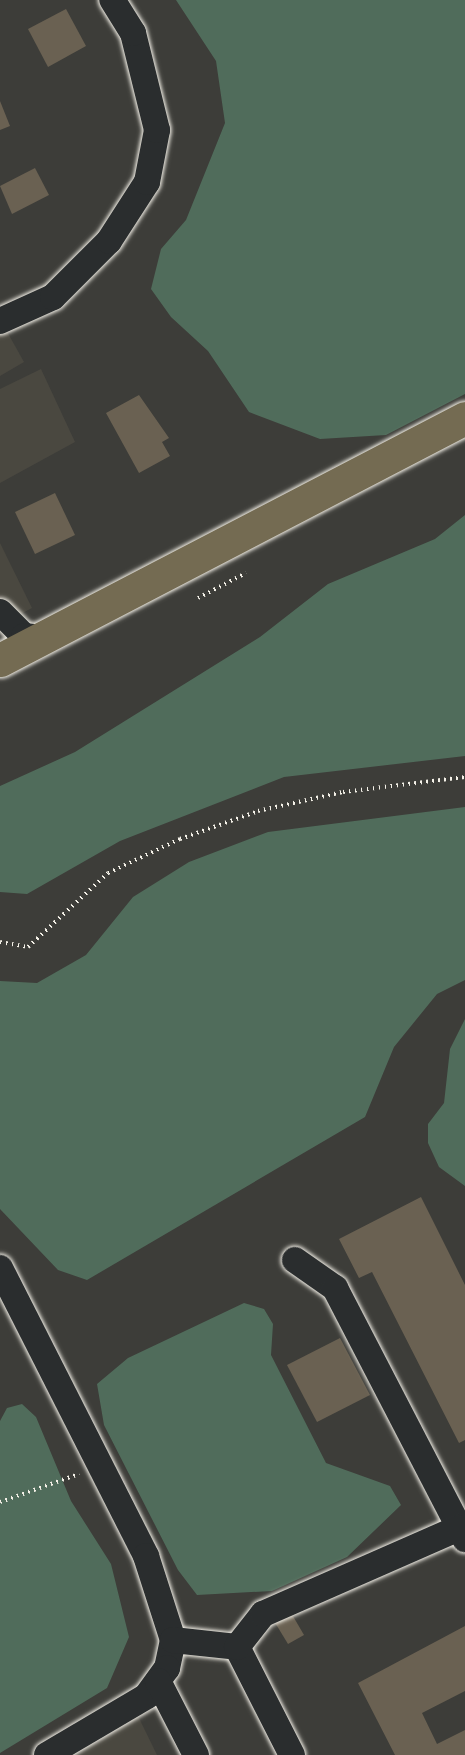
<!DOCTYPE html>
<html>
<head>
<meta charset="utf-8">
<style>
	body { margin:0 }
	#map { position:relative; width:465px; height:1755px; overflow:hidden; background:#3d3d39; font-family:Caveat,sans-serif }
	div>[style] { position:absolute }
	.built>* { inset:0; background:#4a4840 }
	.green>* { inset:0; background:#506c5b }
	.building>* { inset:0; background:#6a6152 }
	.path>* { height:4px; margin-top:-2px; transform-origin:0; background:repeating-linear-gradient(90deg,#f4f1e8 0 1.5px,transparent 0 6px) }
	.roads { filter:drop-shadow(0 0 2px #f4f1e8) drop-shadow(0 0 2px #f4f1e8) }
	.minor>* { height:26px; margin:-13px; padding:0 13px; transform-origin:13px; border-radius:13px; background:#2a2d2e }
	.major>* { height:33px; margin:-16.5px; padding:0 16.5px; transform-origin:16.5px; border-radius:16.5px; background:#746b52 }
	span { translate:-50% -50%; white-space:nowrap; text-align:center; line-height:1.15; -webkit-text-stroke:6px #2a2d2e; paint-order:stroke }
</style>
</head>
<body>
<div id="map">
	<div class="built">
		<div style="clip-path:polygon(5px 328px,24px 362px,0 376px,0 331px)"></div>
		<div style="clip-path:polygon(41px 369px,75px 442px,0 483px,0 389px)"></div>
		<div style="clip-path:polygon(0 543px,32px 608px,0 625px)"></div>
		<div style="clip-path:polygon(138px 1716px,157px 1755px,70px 1755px)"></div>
	</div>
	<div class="green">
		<div style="clip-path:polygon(176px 0,465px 0,465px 394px,386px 435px,320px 439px,249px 412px,208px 351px,171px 317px,151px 289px,161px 249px,186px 220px,225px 123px,216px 61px)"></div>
		<div style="clip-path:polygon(465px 515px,465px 756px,284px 777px,120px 841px,27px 894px,0 892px,0 786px,75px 752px,260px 637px,328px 584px,435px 539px)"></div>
		<div style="clip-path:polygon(465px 807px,465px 980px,437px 994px,394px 1047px,365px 1117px,87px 1280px,58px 1270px,0 1209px,0 981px,37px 983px,86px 955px,133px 897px,189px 862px,268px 832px)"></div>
		<div style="clip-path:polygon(465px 1019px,465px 1186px,439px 1167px,428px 1143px,428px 1124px,444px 1103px,450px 1049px)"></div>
		<div style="clip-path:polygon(244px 1303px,264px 1309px,273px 1324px,271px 1355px,326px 1463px,390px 1486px,401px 1505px,347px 1557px,272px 1591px,197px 1595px,178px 1570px,104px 1425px,97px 1384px,128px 1358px)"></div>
		<div style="clip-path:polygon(22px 1404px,36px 1417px,71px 1501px,111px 1564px,129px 1637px,107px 1688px,0 1753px,0 1421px,7px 1408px)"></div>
	</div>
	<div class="building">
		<div style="clip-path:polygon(66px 9px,86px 46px,48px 67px,28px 29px)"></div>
		<div style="clip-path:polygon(0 101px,10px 126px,0 130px)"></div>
		<div style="clip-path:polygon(35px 168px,49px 195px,12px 214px,0 186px)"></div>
		<div style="clip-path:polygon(139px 395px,169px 438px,162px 442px,170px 456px,139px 473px,106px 413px)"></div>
		<div style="clip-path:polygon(55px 493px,75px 535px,35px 554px,15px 512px)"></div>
		<div style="clip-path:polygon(421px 1197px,465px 1285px,465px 1440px,459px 1443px,372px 1272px,359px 1278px,339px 1239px)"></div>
		<div style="clip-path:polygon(340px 1338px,370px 1395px,317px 1422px,287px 1365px)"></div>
		<div style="clip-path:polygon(290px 1611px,304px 1635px,288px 1644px,274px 1621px)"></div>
		<div style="clip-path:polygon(465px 1626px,465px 1691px,422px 1713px,437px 1744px,465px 1730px,465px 1755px,395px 1755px,358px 1683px)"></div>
	</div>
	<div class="path">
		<div style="left:198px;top:598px;width:54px;rotate:-27.5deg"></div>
		<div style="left:0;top:942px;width:28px;rotate:10deg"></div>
		<div style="left:28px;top:947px;width:109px;rotate:-42.8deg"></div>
		<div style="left:108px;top:873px;width:80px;rotate:-25.3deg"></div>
		<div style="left:180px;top:839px;width:83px;rotate:-19.7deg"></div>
		<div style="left:258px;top:811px;width:87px;rotate:-12.6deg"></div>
		<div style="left:343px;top:792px;width:123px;rotate:-7deg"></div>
		<div style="left:0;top:1502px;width:84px;rotate:-19.5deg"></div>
	</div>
	<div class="roads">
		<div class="minor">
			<div style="left:0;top:321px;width:58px;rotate:-24.4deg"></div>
			<div style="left:53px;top:297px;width:79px;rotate:-45deg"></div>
			<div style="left:109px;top:241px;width:70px;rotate:-57.2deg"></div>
			<div style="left:147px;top:182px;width:53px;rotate:-79.1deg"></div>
			<div style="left:157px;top:130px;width:100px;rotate:-103.9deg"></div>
			<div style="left:133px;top:33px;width:39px;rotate:-122deg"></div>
			<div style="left:0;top:612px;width:34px;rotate:45deg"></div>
			<div style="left:24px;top:636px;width:19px;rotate:6deg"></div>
			<div style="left:295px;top:1260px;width:49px;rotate:35deg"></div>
			<div style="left:335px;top:1288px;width:283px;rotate:62.6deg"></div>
			<div style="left:0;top:1268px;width:323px;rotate:63.1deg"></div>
			<div style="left:146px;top:1556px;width:88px;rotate:72.2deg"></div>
			<div style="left:173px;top:1640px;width:29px;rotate:102deg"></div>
			<div style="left:167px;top:1668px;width:34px;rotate:126deg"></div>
			<div style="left:147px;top:1696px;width:116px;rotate:149.5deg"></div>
			<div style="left:173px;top:1640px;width:64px;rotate:6.2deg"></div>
			<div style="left:237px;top:1647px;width:121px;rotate:63deg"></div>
			<div style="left:237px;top:1647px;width:42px;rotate:-51.8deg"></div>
			<div style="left:263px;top:1614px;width:214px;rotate:-23.7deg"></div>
			<div style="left:158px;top:1681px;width:83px;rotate:62.8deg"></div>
		</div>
		<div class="major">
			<div style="left:0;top:660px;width:524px;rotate:-27.49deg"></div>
		</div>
	</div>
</div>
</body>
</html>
